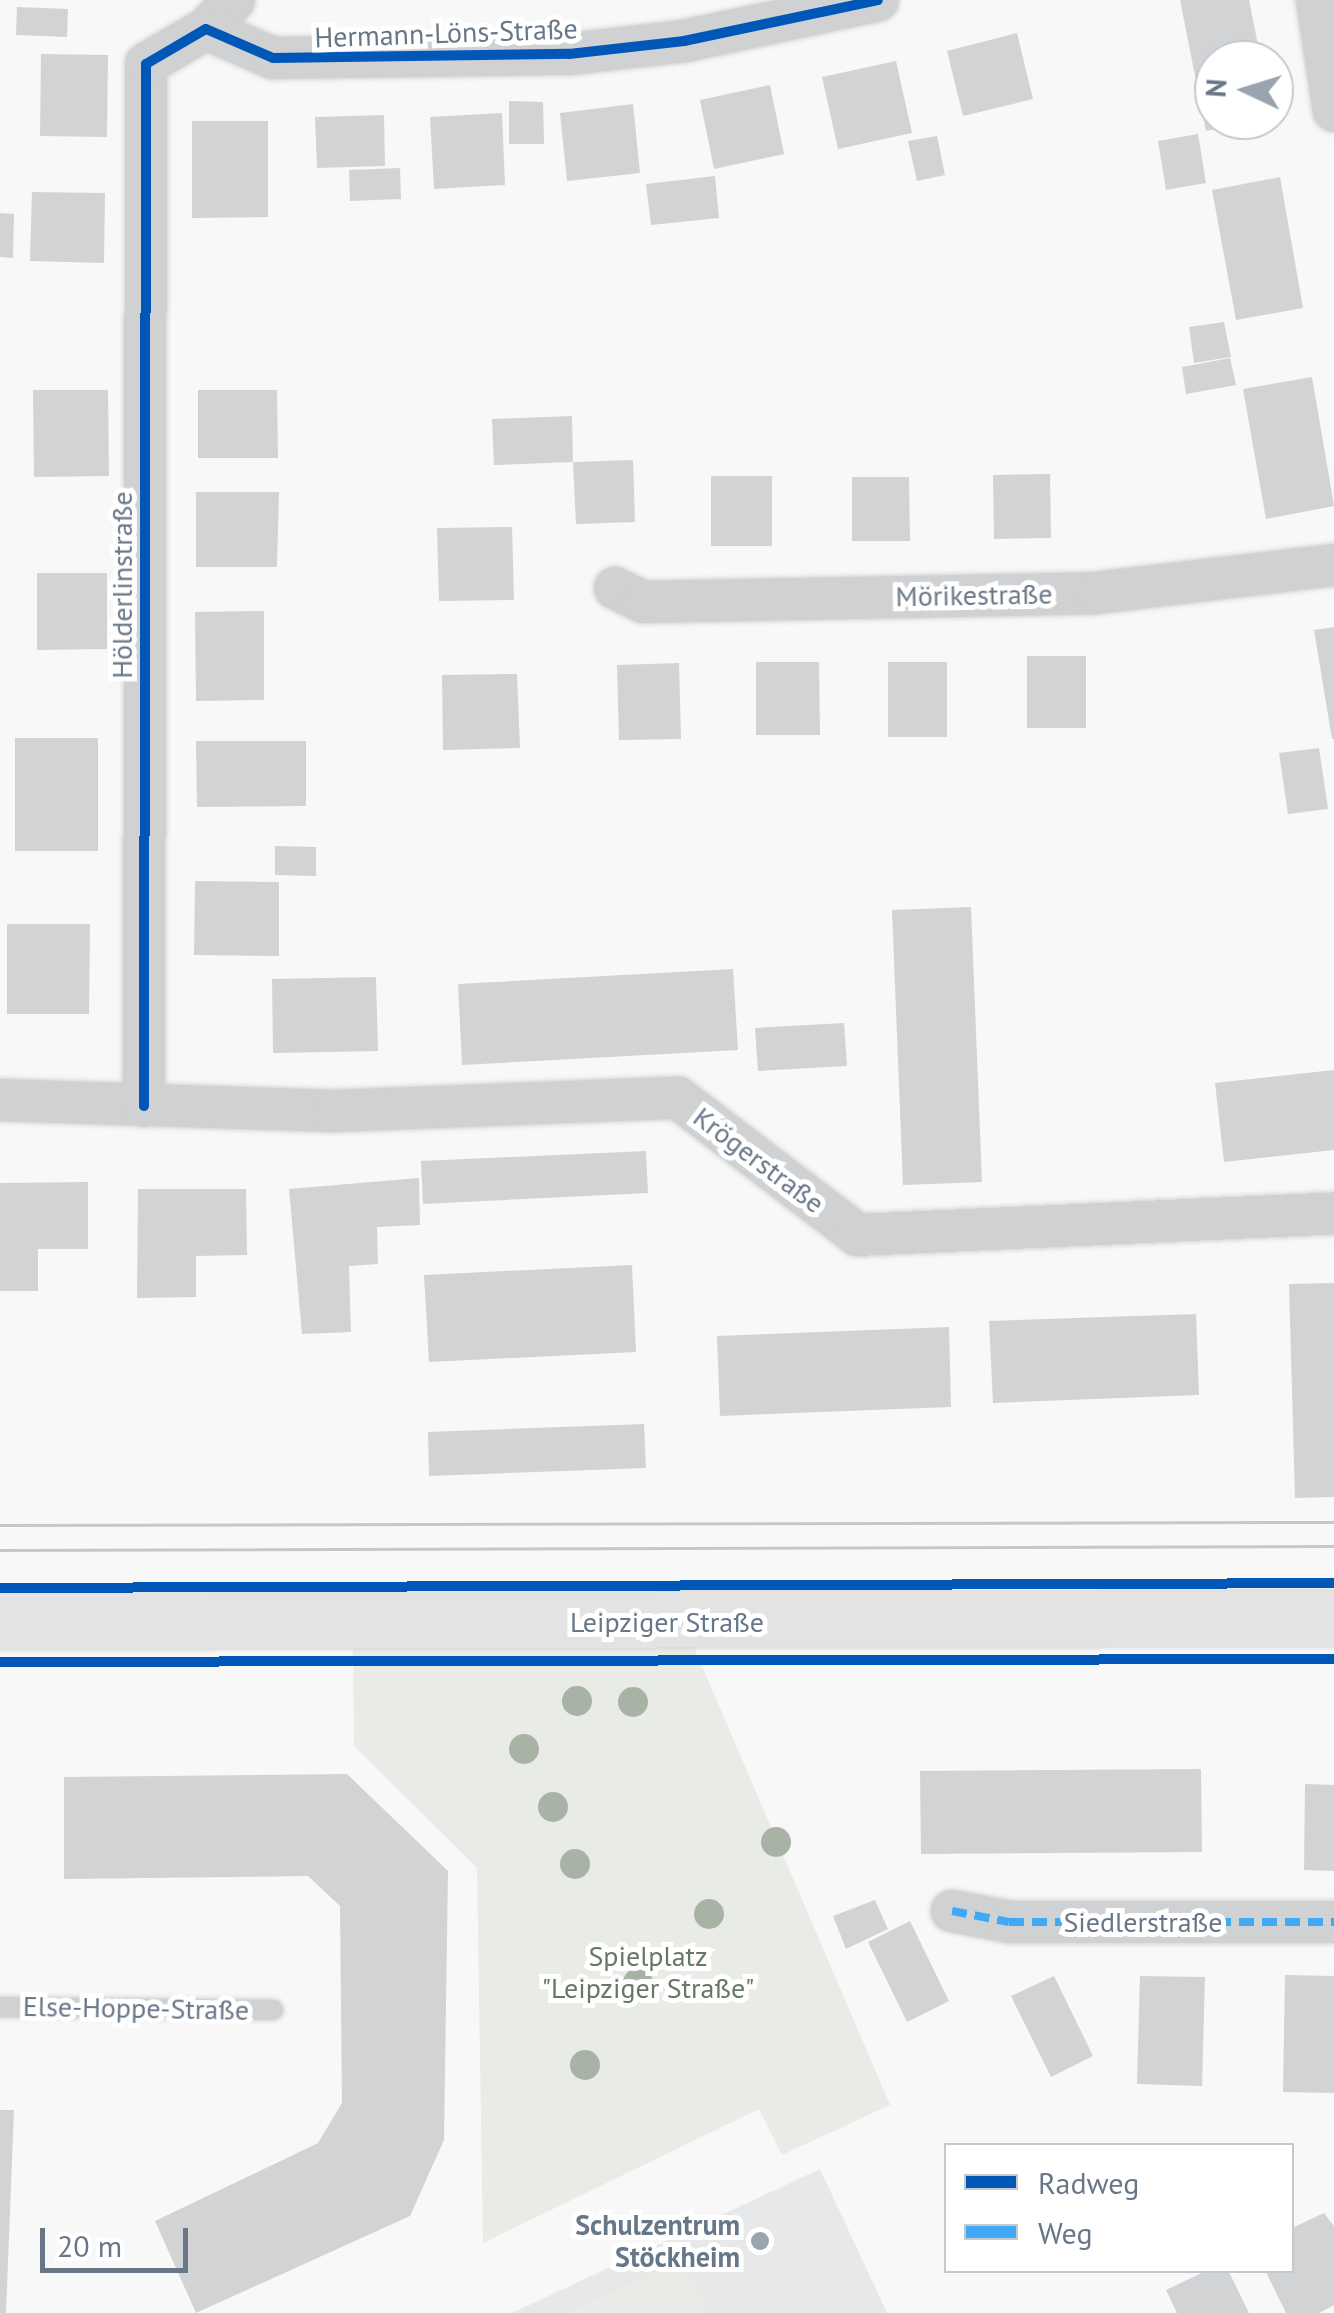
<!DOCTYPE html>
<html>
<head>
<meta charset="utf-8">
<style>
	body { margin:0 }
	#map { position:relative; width:1334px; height:2313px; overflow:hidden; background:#f8f8f8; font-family:"PT Sans",sans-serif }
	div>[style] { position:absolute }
	.built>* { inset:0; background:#e7e8e9 }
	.green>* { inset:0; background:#e8ebe6 }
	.building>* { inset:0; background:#d2d3d4 }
	.roads { filter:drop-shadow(0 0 2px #d5d6d7) drop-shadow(0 0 2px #d5d6d7) }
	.lane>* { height:20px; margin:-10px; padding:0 10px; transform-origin:10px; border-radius:10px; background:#d0d1d3 }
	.street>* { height:42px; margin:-21px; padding:0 21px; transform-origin:21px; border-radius:21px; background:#d0d1d3 }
	.secondary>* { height:55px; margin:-27.5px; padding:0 27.5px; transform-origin:27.5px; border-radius:27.5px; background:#e3e3e4 }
	.tram>* { height:2.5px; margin:-1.25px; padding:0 1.25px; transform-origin:1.25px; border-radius:1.25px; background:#c6c7c8 }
	.quiet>* { height:8px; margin-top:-4px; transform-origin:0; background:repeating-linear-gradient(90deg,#3fa9f5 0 15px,transparent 0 23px) }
	.cycleway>* { height:10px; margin:-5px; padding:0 5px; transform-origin:5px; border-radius:5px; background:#0057b8 }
	.trees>* { width:30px; height:30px; margin:-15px; border-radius:50%; background:#a8b3a6 }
	.dots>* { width:28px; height:28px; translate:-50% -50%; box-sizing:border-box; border:5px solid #fff; border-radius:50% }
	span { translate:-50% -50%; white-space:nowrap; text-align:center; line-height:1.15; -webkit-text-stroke:10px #fff; paint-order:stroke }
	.street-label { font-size:28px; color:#687788 }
	.park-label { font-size:28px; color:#667a63 }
	.poi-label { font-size:28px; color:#687788; font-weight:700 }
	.right { translate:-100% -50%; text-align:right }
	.legend { position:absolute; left:944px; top:2143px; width:350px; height:130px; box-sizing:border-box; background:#fff; border:2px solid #c3c9cf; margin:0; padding:12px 18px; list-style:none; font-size:30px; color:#687788 }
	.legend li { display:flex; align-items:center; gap:20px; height:50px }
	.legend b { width:50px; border:2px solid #c3c9cf }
	.north { position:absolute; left:1194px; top:40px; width:100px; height:100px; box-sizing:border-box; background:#fff; border:2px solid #c3c9cf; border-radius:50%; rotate:274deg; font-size:28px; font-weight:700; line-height:40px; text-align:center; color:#687788 }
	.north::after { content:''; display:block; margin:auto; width:35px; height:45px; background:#9aa4af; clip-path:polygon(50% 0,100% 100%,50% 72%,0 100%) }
	.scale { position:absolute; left:40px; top:2228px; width:148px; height:45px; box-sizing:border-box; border:5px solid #687788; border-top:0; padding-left:12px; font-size:30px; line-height:35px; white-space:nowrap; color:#687788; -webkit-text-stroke:8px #fff; paint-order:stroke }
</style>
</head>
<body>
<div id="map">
	<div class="built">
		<div style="clip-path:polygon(820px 2169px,887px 2313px,512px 2313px)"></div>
	</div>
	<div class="green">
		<div style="clip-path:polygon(353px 1643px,693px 1645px,890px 2105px,782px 2155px,759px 2109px,483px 2243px,477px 1868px,354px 1746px)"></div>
		<div style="clip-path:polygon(682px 2259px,708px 2313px,568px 2313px)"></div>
	</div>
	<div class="building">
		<div style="clip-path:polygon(1180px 0,1249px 0,1261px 60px,1214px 60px,1214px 120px,1252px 122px,1206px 131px)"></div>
		<div style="clip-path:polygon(17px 7px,68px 9px,67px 37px,16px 35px)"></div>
		<div style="clip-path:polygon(1017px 33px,1033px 99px,963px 116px,947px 51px)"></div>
		<div style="clip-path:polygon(41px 54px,108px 55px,107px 137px,40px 136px)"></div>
		<div style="clip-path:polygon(896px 61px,912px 133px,838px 149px,822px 77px)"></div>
		<div style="clip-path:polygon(770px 85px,784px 154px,714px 169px,700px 100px)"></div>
		<div style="clip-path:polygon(509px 101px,543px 102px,544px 144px,509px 144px)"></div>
		<div style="clip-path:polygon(633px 104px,640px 173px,567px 181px,560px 113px)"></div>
		<div style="clip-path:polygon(502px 113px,505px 185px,434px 189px,430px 117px)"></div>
		<div style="clip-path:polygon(384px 115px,385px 166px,317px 168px,315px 117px)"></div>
		<div style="clip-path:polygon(192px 121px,268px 121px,268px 217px,192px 218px)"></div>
		<div style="clip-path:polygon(1198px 134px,1206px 183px,1166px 190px,1158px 141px)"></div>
		<div style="clip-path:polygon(937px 136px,945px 175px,917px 181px,908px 141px)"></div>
		<div style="clip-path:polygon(400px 168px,401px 199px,350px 201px,349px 170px)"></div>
		<div style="clip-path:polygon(715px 176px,719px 218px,651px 225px,646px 184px)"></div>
		<div style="clip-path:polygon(1280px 177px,1303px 308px,1236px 320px,1212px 190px)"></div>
		<div style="clip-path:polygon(32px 192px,105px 193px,104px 263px,30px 261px)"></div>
		<div style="clip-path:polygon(0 213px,14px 214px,13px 258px,0 257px)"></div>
		<div style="clip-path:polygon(1224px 322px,1231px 357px,1194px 363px,1189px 327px)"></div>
		<div style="clip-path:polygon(1230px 358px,1236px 385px,1186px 394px,1182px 367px)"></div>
		<div style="clip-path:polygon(1312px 377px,1334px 506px,1266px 519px,1243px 389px)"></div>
		<div style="clip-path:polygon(33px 390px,108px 390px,109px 476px,34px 477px)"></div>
		<div style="clip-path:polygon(198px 390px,277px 390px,278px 458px,198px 458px)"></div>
		<div style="clip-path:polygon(572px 416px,573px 462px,494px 465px,492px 419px)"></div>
		<div style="clip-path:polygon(633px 460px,635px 522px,576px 524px,573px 462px)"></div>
		<div style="clip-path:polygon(1050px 474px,1051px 538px,994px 539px,993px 475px)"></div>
		<div style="clip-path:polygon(711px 476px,772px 476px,772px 546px,711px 546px)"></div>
		<div style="clip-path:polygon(852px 477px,909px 477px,910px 541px,852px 541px)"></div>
		<div style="clip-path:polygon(196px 492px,279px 492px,277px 567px,196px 567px)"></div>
		<div style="clip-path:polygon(512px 527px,514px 600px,439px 601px,437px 528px)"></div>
		<div style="clip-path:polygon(37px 573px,107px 573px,107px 649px,37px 650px)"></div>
		<div style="clip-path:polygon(264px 611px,264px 700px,196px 701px,195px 612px)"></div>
		<div style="clip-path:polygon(1334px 627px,1334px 739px,1332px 739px,1314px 630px)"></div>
		<div style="clip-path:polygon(1027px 656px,1086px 656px,1086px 728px,1027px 728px)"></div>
		<div style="clip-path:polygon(756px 662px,819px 662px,820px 735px,756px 735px)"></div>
		<div style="clip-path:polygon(888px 662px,947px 662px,947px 737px,888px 737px)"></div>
		<div style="clip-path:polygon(679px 663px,681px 739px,619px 740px,617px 665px)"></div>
		<div style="clip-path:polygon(517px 674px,520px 748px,443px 750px,442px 675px)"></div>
		<div style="clip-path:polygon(15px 738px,98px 738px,98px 851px,15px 851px)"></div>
		<div style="clip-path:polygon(196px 741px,306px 741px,306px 806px,197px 807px)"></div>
		<div style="clip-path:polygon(1319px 748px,1328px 809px,1288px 814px,1279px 753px)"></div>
		<div style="clip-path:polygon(275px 846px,316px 847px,316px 876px,275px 875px)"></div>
		<div style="clip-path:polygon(195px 881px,279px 882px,279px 956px,194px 955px)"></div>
		<div style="clip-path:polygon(971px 907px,982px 1182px,903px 1185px,892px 910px)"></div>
		<div style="clip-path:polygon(7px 924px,90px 924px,89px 1014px,7px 1014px)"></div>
		<div style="clip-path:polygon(733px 969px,738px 1050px,462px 1065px,458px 984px)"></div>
		<div style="clip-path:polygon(376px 977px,378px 1051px,273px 1053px,272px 979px)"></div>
		<div style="clip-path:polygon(844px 1023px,847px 1066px,758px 1071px,755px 1028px)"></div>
		<div style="clip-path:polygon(1334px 1070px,1334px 1150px,1224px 1162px,1215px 1083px)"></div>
		<div style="clip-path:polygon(646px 1151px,648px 1193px,423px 1204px,421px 1161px)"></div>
		<div style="clip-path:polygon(419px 1178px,420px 1225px,377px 1227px,378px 1264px,349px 1266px,351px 1332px,302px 1334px,289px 1189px)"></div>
		<div style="clip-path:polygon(88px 1182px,88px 1249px,38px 1249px,38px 1291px,0 1291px,0 1183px)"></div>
		<div style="clip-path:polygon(138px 1189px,246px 1189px,247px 1255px,196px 1256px,196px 1297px,137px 1298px)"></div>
		<div style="clip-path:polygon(632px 1265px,636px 1352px,429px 1362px,424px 1275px)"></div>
		<div style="clip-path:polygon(1334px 1283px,1334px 1497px,1295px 1498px,1289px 1284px)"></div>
		<div style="clip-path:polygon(1196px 1314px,1199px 1395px,993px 1403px,989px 1321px)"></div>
		<div style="clip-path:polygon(949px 1327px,951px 1407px,720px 1416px,717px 1336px)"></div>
		<div style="clip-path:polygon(644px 1424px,646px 1468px,429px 1476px,428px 1432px)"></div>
		<div style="clip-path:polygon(1201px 1769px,1202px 1852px,921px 1854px,920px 1771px)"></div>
		<div style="clip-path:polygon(347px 1774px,448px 1871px,444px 2140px,410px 2216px,196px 2313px,155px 2221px,318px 2143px,342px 2103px,340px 1906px,308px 1876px,64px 1879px,64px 1777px)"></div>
		<div style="clip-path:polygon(1305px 1784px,1334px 1785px,1334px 1871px,1304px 1870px)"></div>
		<div style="clip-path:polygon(875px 1900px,888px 1929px,846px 1949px,833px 1916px)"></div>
		<div style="clip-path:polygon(910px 1921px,949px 2001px,907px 2022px,868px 1942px)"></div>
		<div style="clip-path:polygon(1285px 1975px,1334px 1976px,1334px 2093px,1283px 2092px)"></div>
		<div style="clip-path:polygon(1054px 1976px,1093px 2056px,1051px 2077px,1011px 1996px)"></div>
		<div style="clip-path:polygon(1140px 1976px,1205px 1977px,1202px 2086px,1137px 2084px)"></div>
		<div style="clip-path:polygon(0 2110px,14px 2110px,6px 2313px,0 2313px)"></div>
		<div style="clip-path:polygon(1324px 2213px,1334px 2226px,1334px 2305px,1319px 2313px,1286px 2313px,1265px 2270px,1292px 2270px,1292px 2228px)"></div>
		<div style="clip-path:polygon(1208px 2270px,1228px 2270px,1249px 2313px,1177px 2313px,1166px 2290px)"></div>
	</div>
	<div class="roads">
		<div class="lane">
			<div style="left:0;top:2007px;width:273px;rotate:0.6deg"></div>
		</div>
		<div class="street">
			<div style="left:1317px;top:0;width:112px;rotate:81.3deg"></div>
			<div style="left:206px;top:29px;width:40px;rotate:-46deg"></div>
			<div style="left:615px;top:588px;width:32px;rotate:26deg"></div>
			<div style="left:644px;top:602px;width:452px;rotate:-1.1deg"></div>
			<div style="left:1096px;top:593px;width:240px;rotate:-6.7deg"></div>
			<div style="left:0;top:1100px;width:333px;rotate:1.9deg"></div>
			<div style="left:333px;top:1111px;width:345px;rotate:-2.2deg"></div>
			<div style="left:678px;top:1098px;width:226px;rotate:37.3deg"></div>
			<div style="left:858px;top:1235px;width:477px;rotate:-2.6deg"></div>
			<div style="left:144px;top:1106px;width:1042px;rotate:-89.89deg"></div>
			<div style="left:146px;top:64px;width:69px;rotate:-30.3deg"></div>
			<div style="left:206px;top:29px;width:73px;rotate:23.4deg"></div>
			<div style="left:273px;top:58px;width:296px;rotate:-0.8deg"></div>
			<div style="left:569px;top:54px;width:116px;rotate:-6.4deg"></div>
			<div style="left:684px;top:41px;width:198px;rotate:-11.9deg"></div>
			<div style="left:952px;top:1911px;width:58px;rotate:10.9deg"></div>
			<div style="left:1009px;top:1922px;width:325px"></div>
		</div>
		<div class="secondary">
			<div style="left:0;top:1621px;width:1334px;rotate:-0.13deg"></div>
		</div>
	</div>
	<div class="tram">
		<div style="left:0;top:1525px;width:1334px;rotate:-0.13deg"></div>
		<div style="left:0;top:1550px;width:1334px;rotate:-0.17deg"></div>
	</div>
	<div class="quiet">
		<div style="left:952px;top:1911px;width:58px;rotate:10.9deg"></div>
		<div style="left:1009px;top:1922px;width:325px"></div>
	</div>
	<div class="cycleway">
		<div style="left:144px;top:1106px;width:1042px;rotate:-89.89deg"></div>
		<div style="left:146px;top:64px;width:69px;rotate:-30.3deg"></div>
		<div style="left:206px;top:29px;width:73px;rotate:23.4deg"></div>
		<div style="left:273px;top:58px;width:296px;rotate:-0.8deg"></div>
		<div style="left:569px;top:54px;width:116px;rotate:-6.4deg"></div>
		<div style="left:684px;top:41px;width:198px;rotate:-11.9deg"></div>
		<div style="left:0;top:1588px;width:1334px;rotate:-0.21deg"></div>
		<div style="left:0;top:1662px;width:1334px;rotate:-0.13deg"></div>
	</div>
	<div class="trees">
		<div style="left:577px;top:1701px"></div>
		<div style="left:633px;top:1702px"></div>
		<div style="left:524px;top:1749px"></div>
		<div style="left:553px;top:1807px"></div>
		<div style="left:776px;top:1842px"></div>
		<div style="left:575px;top:1864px"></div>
		<div style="left:709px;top:1914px"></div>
		<div style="left:638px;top:1983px"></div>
		<div style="left:585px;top:2065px"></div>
	</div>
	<div class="dots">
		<div style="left:760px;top:2241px;background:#9aa4af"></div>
	</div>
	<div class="street-label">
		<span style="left:446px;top:33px;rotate:-2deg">Hermann-Löns-Straße</span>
		<span style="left:122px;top:585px;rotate:-90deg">Hölderlinstraße</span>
		<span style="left:974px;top:595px;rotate:-1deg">Mörikestraße</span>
		<span style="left:759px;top:1160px;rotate:37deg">Krögerstraße</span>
		<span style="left:667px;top:1622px">Leipziger Straße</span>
		<span style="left:1143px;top:1922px">Siedlerstraße</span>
		<span style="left:136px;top:2008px;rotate:1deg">Else-Hoppe-Straße</span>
	</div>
	<div class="park-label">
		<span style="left:648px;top:1972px">Spielplatz<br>"Leipziger Straße"</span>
	</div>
	<div class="poi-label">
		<span class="right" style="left:740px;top:2241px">Schulzentrum<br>Stöckheim</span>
	</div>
	<ul class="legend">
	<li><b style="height:12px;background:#0057b8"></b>Radweg</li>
	<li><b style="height:12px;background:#3fa9f5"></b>Weg</li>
	</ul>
	<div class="north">N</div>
	<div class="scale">20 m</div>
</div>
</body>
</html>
